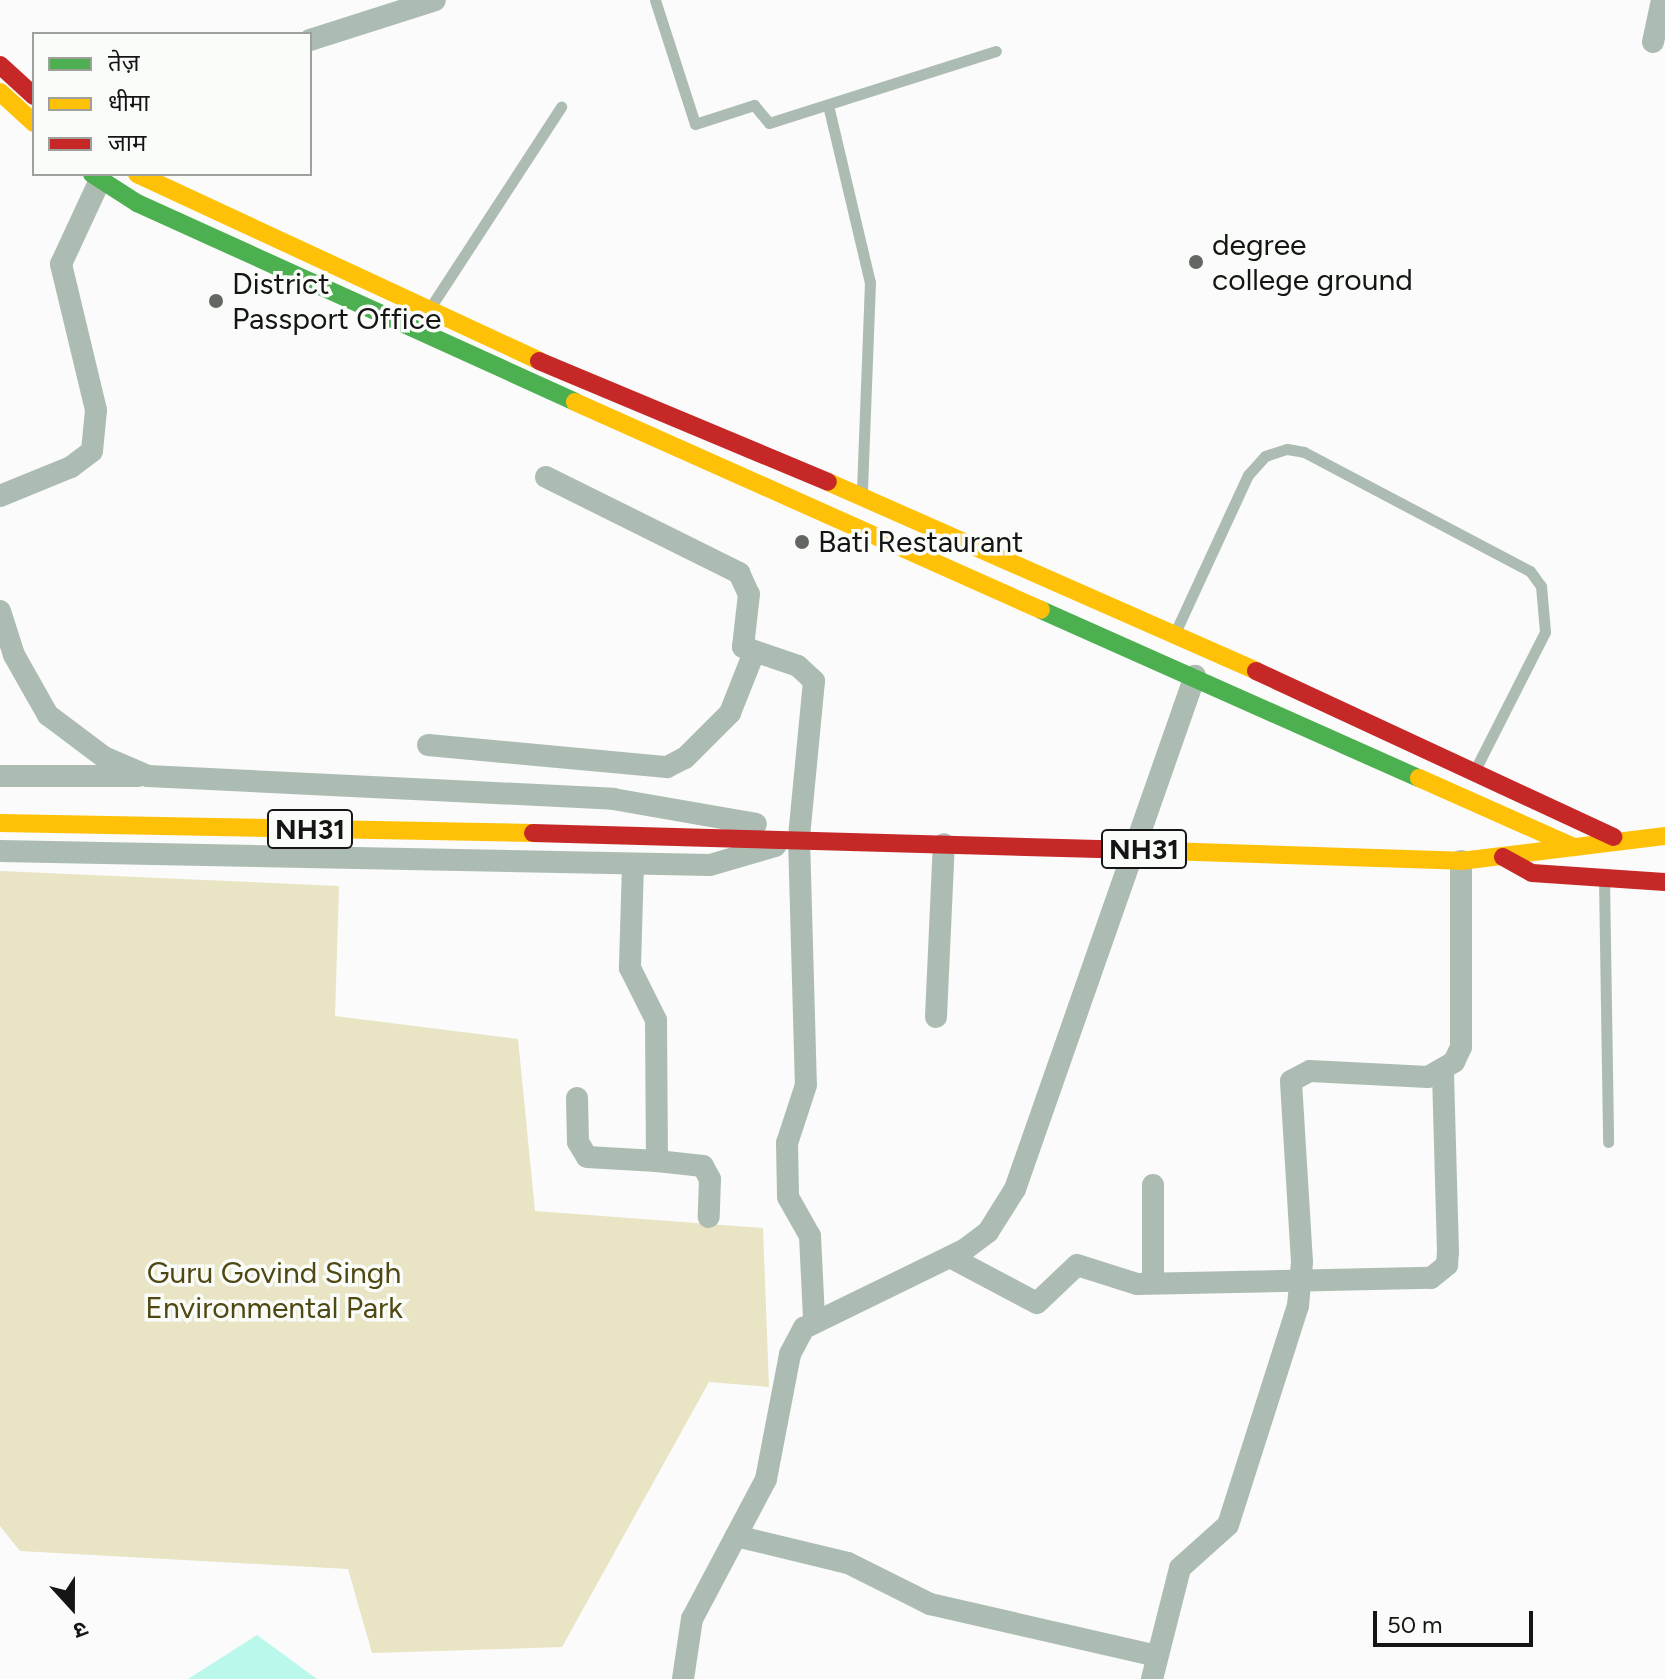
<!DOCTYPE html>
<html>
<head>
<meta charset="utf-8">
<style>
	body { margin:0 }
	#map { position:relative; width:1665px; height:1679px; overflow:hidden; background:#fafbfa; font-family:Figtree,"Noto Sans Devanagari",sans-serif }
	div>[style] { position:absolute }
	.green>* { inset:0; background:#e8e4c4 }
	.water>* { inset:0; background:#b9f8eb }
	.lane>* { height:11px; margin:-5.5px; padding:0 5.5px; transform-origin:5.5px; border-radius:5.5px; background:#adbcb3 }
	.street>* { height:22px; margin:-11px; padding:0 11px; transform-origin:11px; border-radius:11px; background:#adbcb3 }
	.fast>* { height:18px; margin:-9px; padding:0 9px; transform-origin:9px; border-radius:9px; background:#4caf50 }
	.slow>* { height:18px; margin:-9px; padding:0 9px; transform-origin:9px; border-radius:9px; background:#ffc107 }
	.jam>* { height:18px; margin:-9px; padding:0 9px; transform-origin:9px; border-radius:9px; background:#c62828 }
	.dots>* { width:22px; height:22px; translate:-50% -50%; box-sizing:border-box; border:4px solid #fafcf9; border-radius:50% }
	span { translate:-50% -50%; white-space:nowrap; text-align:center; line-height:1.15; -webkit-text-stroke:7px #fafcf9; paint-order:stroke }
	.shield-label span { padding:2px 6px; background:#fafcf9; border:2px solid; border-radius:6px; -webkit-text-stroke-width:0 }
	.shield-label { font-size:28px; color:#141514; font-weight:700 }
	.poi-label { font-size:30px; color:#141514 }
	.left { translate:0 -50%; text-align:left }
	.park-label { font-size:30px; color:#4f4812 }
	.legend { position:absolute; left:32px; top:32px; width:280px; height:144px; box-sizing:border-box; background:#fafcf9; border:2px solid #9ea09d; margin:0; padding:10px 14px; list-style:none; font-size:24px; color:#141514 }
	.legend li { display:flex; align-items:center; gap:16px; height:40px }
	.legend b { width:40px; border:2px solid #9ea09d }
	.north { position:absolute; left:32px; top:1567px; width:80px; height:80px; -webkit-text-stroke:6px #fafcf9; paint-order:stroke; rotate:159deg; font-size:22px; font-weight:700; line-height:32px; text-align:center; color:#141514 }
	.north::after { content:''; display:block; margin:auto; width:28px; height:36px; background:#141514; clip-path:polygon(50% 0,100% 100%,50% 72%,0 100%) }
	.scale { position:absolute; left:1373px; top:1611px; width:160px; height:36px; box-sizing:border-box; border:4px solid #141514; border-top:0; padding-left:10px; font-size:24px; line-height:28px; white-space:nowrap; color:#141514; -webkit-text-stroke:6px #fafcf9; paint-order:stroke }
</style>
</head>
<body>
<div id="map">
	<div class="green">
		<div style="clip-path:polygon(0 871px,339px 886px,335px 1016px,518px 1039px,535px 1211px,763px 1228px,769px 1387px,709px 1382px,562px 1647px,372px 1653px,348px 1569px,20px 1551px,0 1526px)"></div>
	</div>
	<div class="water">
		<div style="clip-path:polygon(257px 1635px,317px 1679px,188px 1679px)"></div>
	</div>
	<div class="lane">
		<div style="left:655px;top:0;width:130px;rotate:72.1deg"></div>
		<div style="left:695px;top:124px;width:62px;rotate:-17.9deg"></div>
		<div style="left:754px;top:105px;width:23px;rotate:50deg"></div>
		<div style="left:769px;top:123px;width:238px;rotate:-17.6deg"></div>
		<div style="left:828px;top:105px;width:182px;rotate:76.7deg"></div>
		<div style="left:870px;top:282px;width:211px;rotate:92.2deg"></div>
		<div style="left:428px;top:311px;width:244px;rotate:-56.9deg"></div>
		<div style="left:1174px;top:635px;width:176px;rotate:-65.2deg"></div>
		<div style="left:1248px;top:475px;width:25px;rotate:-48deg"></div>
		<div style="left:1265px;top:456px;width:23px;rotate:-18deg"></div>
		<div style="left:1287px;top:449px;width:17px;rotate:10deg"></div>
		<div style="left:1304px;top:452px;width:255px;rotate:27.8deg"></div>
		<div style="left:1530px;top:571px;width:19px;rotate:54deg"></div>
		<div style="left:1541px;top:586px;width:46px;rotate:85deg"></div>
		<div style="left:1545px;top:632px;width:153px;rotate:116.9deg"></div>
		<div style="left:1604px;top:879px;width:263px;rotate:89.1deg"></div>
	</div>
	<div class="street">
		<div style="left:310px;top:40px;width:131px;rotate:-17.7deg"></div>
		<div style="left:1653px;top:42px;width:43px;rotate:-77.9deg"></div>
		<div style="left:546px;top:477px;width:216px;rotate:26.4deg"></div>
		<div style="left:739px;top:573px;width:23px;rotate:65deg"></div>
		<div style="left:749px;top:594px;width:53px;rotate:96.5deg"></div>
		<div style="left:743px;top:647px;width:58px;rotate:19.1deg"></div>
		<div style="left:798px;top:666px;width:22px;rotate:43deg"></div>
		<div style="left:814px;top:681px;width:158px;rotate:95.5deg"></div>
		<div style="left:799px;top:838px;width:247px;rotate:88.4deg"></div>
		<div style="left:806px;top:1085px;width:61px;rotate:108.1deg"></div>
		<div style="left:787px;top:1143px;width:54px;rotate:88.9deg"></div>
		<div style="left:788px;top:1197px;width:45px;rotate:60.6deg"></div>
		<div style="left:810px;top:1236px;width:82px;rotate:87.2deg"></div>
		<div style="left:0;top:496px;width:77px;rotate:-22.2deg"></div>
		<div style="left:71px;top:467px;width:26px;rotate:-37deg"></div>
		<div style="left:92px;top:451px;width:41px;rotate:-84.4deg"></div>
		<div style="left:96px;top:410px;width:150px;rotate:-103.5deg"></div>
		<div style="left:61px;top:264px;width:93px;rotate:-65.1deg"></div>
		<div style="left:0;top:611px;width:46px;rotate:72.3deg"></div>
		<div style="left:14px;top:655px;width:69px;rotate:60.5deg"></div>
		<div style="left:48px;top:715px;width:70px;rotate:36.9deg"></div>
		<div style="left:104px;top:757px;width:48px;rotate:23.4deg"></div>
		<div style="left:148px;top:776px;width:466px;rotate:2.8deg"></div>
		<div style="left:613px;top:799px;width:145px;rotate:9.9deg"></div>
		<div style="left:428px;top:745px;width:240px;rotate:5.3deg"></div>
		<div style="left:667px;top:767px;width:20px;rotate:-27deg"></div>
		<div style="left:685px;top:758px;width:64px;rotate:-45deg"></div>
		<div style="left:730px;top:713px;width:62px;rotate:-68.4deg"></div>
		<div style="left:0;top:776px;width:138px"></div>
		<div style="left:0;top:851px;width:710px;rotate:1.13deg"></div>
		<div style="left:710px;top:865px;width:68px;rotate:-16.3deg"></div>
		<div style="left:633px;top:864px;width:104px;rotate:91.7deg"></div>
		<div style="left:630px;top:968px;width:58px;rotate:63.4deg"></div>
		<div style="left:656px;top:1020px;width:141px;rotate:89.6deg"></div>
		<div style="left:657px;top:1161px;width:46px;rotate:6.2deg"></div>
		<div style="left:703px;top:1166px;width:15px;rotate:62deg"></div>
		<div style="left:710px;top:1179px;width:38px;rotate:92deg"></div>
		<div style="left:936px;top:1017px;width:173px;rotate:-87.4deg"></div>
		<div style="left:577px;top:1098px;width:44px;rotate:88.7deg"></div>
		<div style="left:578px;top:1142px;width:17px;rotate:59deg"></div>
		<div style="left:587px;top:1157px;width:70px;rotate:3.3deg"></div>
		<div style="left:1153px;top:1185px;width:98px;rotate:90deg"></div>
		<div style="left:950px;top:1257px;width:98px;rotate:27.9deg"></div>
		<div style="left:1037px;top:1303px;width:55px;rotate:-43.5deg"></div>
		<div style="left:1077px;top:1265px;width:63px;rotate:17.6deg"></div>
		<div style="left:1137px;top:1284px;width:294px;rotate:-1.2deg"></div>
		<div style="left:1431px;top:1278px;width:21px;rotate:-39deg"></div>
		<div style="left:1447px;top:1265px;width:13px;rotate:-86deg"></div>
		<div style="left:1448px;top:1252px;width:180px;rotate:-91.6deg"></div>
		<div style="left:736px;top:1536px;width:115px;rotate:13.6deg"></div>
		<div style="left:848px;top:1563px;width:92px;rotate:26.6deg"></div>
		<div style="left:930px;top:1604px;width:233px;rotate:12.9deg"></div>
		<div style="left:683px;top:1679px;width:61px;rotate:-81.5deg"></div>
		<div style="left:692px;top:1619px;width:158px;rotate:-62.1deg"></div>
		<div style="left:766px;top:1479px;width:127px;rotate:-79.1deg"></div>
		<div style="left:790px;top:1354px;width:30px;rotate:-62deg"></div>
		<div style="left:804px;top:1328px;width:178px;rotate:-26deg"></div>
		<div style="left:964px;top:1250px;width:30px;rotate:-37deg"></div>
		<div style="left:988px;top:1232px;width:51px;rotate:-57.9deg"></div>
		<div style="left:1015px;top:1189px;width:544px;rotate:-70.67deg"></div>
		<div style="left:1152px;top:1679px;width:114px;rotate:-75.8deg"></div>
		<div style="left:1180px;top:1568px;width:64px;rotate:-41.9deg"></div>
		<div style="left:1228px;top:1525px;width:230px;rotate:-72.3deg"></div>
		<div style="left:1298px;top:1306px;width:44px;rotate:-84.8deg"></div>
		<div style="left:1302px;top:1262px;width:181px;rotate:-93.5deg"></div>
		<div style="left:1291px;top:1081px;width:21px;rotate:-28deg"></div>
		<div style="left:1310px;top:1071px;width:118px;rotate:2.9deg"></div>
		<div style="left:1428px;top:1077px;width:30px;rotate:-30deg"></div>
		<div style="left:1454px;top:1062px;width:17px;rotate:-65deg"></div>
		<div style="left:1461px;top:1047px;width:186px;rotate:-90deg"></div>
	</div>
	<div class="fast">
		<div style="left:92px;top:174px;width:54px;rotate:32.8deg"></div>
		<div style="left:137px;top:203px;width:481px;rotate:24.4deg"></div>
		<div style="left:1041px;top:610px;width:414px;rotate:24deg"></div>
	</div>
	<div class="slow">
		<div style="left:0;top:92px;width:46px;rotate:42.4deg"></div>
		<div style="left:137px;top:174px;width:443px;rotate:24.9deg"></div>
		<div style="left:575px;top:402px;width:510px;rotate:24.05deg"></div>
		<div style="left:828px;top:482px;width:468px;rotate:23.8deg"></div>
		<div style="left:1419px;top:778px;width:170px;rotate:24deg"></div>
		<div style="left:0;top:823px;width:533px;rotate:1.07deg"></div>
		<div style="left:1135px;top:850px;width:326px;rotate:1.9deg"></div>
		<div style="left:1461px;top:861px;width:206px;rotate:-7deg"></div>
	</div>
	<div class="jam">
		<div style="left:0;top:65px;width:46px;rotate:42.4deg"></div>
		<div style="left:539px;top:361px;width:313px;rotate:22.7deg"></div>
		<div style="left:1256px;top:671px;width:394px;rotate:24.9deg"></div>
		<div style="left:533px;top:833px;width:602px;rotate:1.62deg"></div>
		<div style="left:1503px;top:857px;width:33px;rotate:29deg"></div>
		<div style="left:1532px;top:873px;width:133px;rotate:3.9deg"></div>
	</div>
	<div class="dots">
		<div style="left:1196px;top:262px;background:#646664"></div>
		<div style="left:216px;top:301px;background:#646664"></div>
		<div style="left:802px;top:542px;background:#646664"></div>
	</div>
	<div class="shield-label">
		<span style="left:310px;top:829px">NH31</span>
		<span style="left:1144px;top:849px">NH31</span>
	</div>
	<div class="poi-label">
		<span class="left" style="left:1212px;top:262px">degree<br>college ground</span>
		<span class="left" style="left:232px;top:301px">District<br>Passport Office</span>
		<span class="left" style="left:818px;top:542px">Bati Restaurant</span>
	</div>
	<div class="park-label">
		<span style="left:274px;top:1290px">Guru Govind Singh<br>Environmental Park</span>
	</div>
	<ul class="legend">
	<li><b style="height:10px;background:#4caf50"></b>तेज़</li>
	<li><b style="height:10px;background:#ffc107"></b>धीमा</li>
	<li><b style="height:10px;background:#c62828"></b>जाम</li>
	</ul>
	<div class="north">उ</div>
	<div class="scale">50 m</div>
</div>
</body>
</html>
